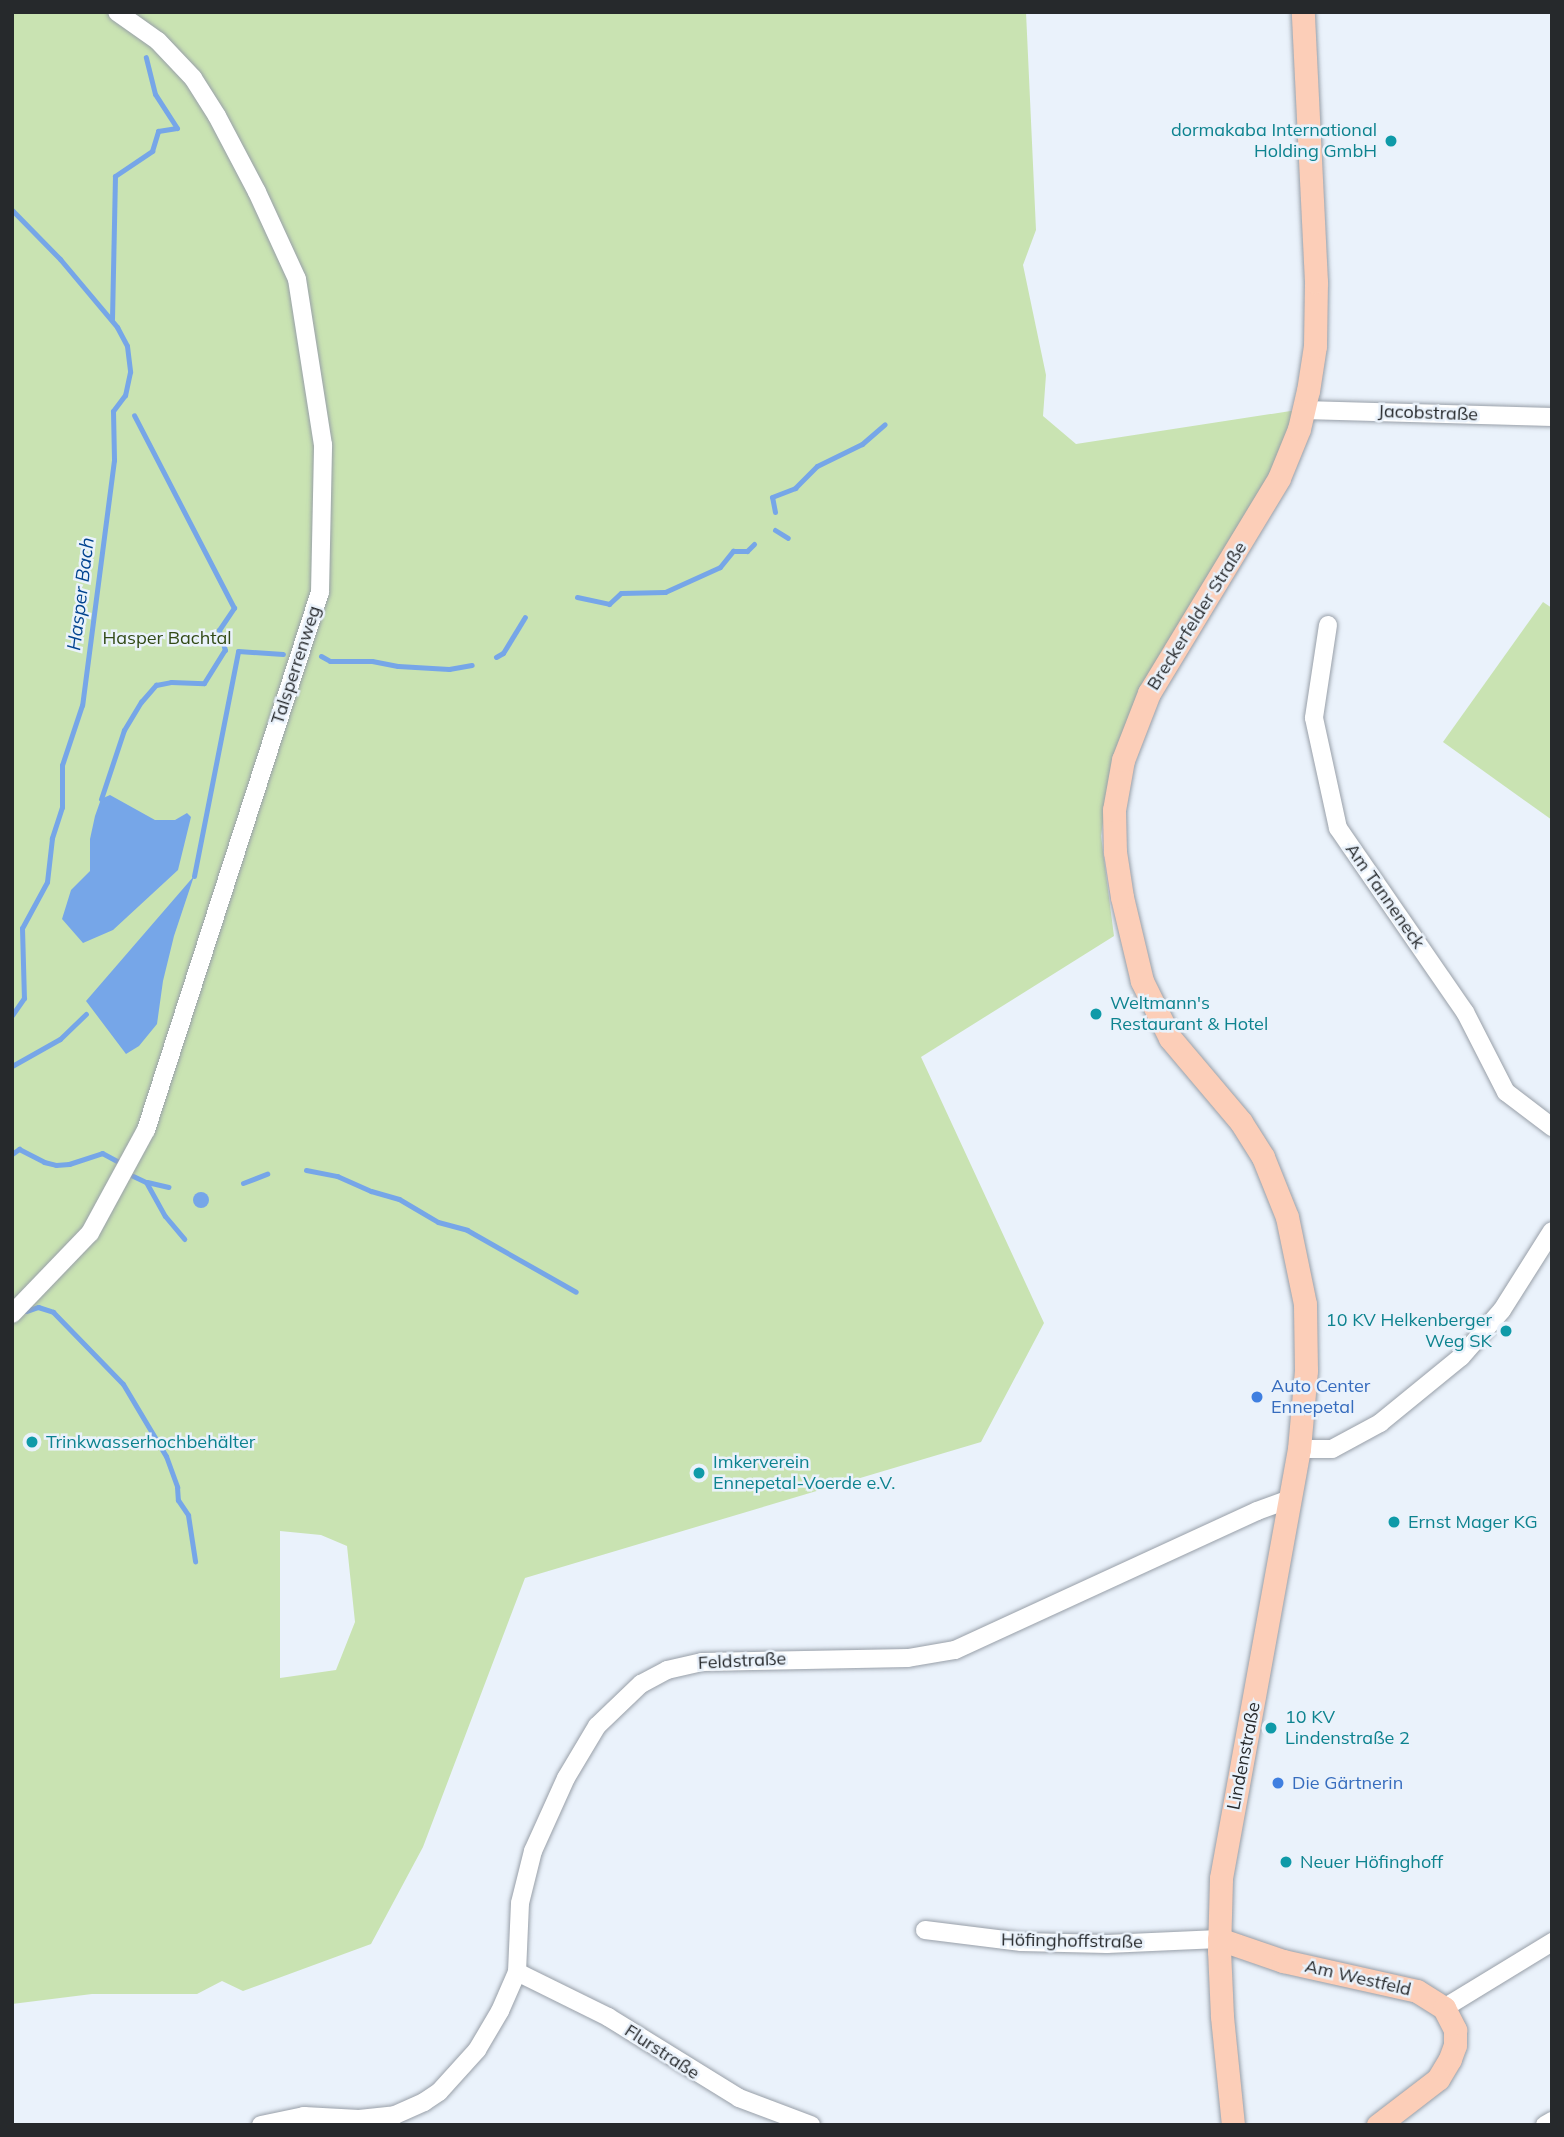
<!DOCTYPE html>
<html>
<head>
<meta charset="utf-8">
<style>
	body { margin:0 }
	#map { position:relative; width:1564px; height:2137px; overflow:hidden; background:#eaf2fb; font-family:Mulish,sans-serif }
	div>[style] { position:absolute }
	.green>* { inset:0; background:#c9e3b2 }
	.water>* { inset:0; background:#76a6e8 }
	.round { border-radius:50% }
	.stream>* { height:5px; margin:-2.5px; padding:0 2.5px; transform-origin:2.5px; border-radius:2.5px; background:#76a6e8 }
	.roads { filter:drop-shadow(0 0 2px #989fa8) drop-shadow(0 0 2px #989fa8) }
	.minor>* { height:18px; margin:-9px; padding:0 9px; transform-origin:9px; border-radius:9px; background:#fff }
	.major>* { height:23px; margin:-11.5px; padding:0 11.5px; transform-origin:11.5px; border-radius:11.5px; background:#fcceb8 }
	.dots>* { width:19px; height:19px; translate:-50% -50%; box-sizing:border-box; border:4px solid #eaf2fb; border-radius:50% }
	span { translate:-50% -50%; white-space:nowrap; text-align:center; line-height:1.15; -webkit-text-stroke:5px #eaf2fb; paint-order:stroke }
	.culture-label { font-size:18px; color:#0d838f }
	.right { translate:-100% -50%; text-align:right }
	.left { translate:0 -50%; text-align:left }
	.street-label { font-size:18px; color:#26292c }
	.park-label { font-size:18px; color:#314a15 }
	.shop-label { font-size:18px; color:#366cbe }
	.water-label { font-size:19px; color:#00438f; font-style:italic }
	.frame { position:absolute; inset:0; border:14px solid #26292c; pointer-events:none }
</style>
</head>
<body>
<div id="map">
	<div class="green">
		<div style="clip-path:polygon(evenodd,12px 12px,1026px 12px,1036px 230px,1023px 265px,1046px 375px,1043px 416px,1076px 444px,1297px 410px,1252px 517px,1112px 758px,1101px 836px,1114px 936px,921px 1057px,1044px 1323px,981px 1442px,525px 1578px,423px 1847px,371px 1944px,243px 1991px,222px 1981px,197px 1994px,92px 1994px,12px 2004px,12px 12px,280px 1531px,321px 1535px,347px 1546px,355px 1622px,336px 1670px,280px 1678px,280px 1531px)"></div>
		<div style="clip-path:polygon(1543px 602px,1552px 608px,1552px 820px,1443px 742px)"></div>
	</div>
	<div class="water">
		<div style="clip-path:polygon(110px 795px,155px 820px,175px 820px,187px 813px,191px 817px,178px 870px,113px 930px,83px 943px,62px 919px,71px 890px,90px 871px,90px 839px,95px 816px,101px 799px)"></div>
		<div style="clip-path:polygon(194px 876px,174px 936px,163px 981px,157px 1024px,139px 1046px,126px 1054px,86px 1001px)"></div>
		<div class="round" style="left:193px;top:1192px;width:16px;height:16px"></div>
	</div>
	<div class="stream">
		<div style="left:12px;top:210px;width:69px;rotate:45.6deg"></div>
		<div style="left:60px;top:259px;width:89px;rotate:50deg"></div>
		<div style="left:117px;top:327px;width:21px;rotate:62deg"></div>
		<div style="left:127px;top:346px;width:26px;rotate:83deg"></div>
		<div style="left:130px;top:372px;width:24px;rotate:102deg"></div>
		<div style="left:125px;top:395px;width:20px;rotate:127deg"></div>
		<div style="left:113px;top:411px;width:49px;rotate:88.8deg"></div>
		<div style="left:114px;top:460px;width:247px;rotate:97.4deg"></div>
		<div style="left:82px;top:705px;width:63px;rotate:108.4deg"></div>
		<div style="left:62px;top:765px;width:42px;rotate:90deg"></div>
		<div style="left:62px;top:807px;width:33px;rotate:108deg"></div>
		<div style="left:52px;top:838px;width:44px;rotate:96.5deg"></div>
		<div style="left:47px;top:882px;width:52px;rotate:118.5deg"></div>
		<div style="left:22px;top:928px;width:70px;rotate:88.4deg"></div>
		<div style="left:24px;top:998px;width:21px;rotate:125deg"></div>
		<div style="left:112px;top:319px;width:143px;rotate:-88.8deg"></div>
		<div style="left:115px;top:176px;width:45px;rotate:-34deg"></div>
		<div style="left:152px;top:151px;width:21px;rotate:-73deg"></div>
		<div style="left:158px;top:131px;width:19px;rotate:-9deg"></div>
		<div style="left:177px;top:128px;width:40px;rotate:-122.9deg"></div>
		<div style="left:155px;top:94px;width:38px;rotate:-104deg"></div>
		<div style="left:775px;top:512px;width:15px;rotate:-101deg"></div>
		<div style="left:772px;top:497px;width:25px;rotate:-21deg"></div>
		<div style="left:795px;top:488px;width:31px;rotate:-45deg"></div>
		<div style="left:817px;top:466px;width:50px;rotate:-26.1deg"></div>
		<div style="left:862px;top:444px;width:30px;rotate:-41deg"></div>
		<div style="left:775px;top:530px;width:15px;rotate:32deg"></div>
		<div style="left:577px;top:597px;width:33px;rotate:12deg"></div>
		<div style="left:609px;top:604px;width:16px;rotate:-43deg"></div>
		<div style="left:621px;top:593px;width:44px;rotate:-1.3deg"></div>
		<div style="left:665px;top:592px;width:60px;rotate:-24.4deg"></div>
		<div style="left:720px;top:567px;width:21px;rotate:-51deg"></div>
		<div style="left:733px;top:551px;width:14px"></div>
		<div style="left:747px;top:551px;width:10px;rotate:-45deg"></div>
		<div style="left:321px;top:656px;width:10px;rotate:29deg"></div>
		<div style="left:330px;top:661px;width:42px"></div>
		<div style="left:372px;top:661px;width:26px;rotate:11deg"></div>
		<div style="left:398px;top:666px;width:51px;rotate:3.4deg"></div>
		<div style="left:449px;top:669px;width:23px;rotate:-10deg"></div>
		<div style="left:496px;top:657px;width:8px;rotate:-30deg"></div>
		<div style="left:503px;top:653px;width:42px;rotate:-58.6deg"></div>
		<div style="left:101px;top:799px;width:73px;rotate:-71.6deg"></div>
		<div style="left:124px;top:730px;width:33px;rotate:-59deg"></div>
		<div style="left:141px;top:702px;width:23px;rotate:-49deg"></div>
		<div style="left:156px;top:685px;width:15px;rotate:-11deg"></div>
		<div style="left:171px;top:682px;width:33px;rotate:2deg"></div>
		<div style="left:204px;top:683px;width:39px;rotate:-58deg"></div>
		<div style="left:225px;top:650px;width:21px;rotate:-107deg"></div>
		<div style="left:219px;top:630px;width:27px;rotate:-56deg"></div>
		<div style="left:234px;top:608px;width:217px;rotate:-117.4deg"></div>
		<div style="left:194px;top:876px;width:229px;rotate:-78.9deg"></div>
		<div style="left:238px;top:651px;width:45px;rotate:3.8deg"></div>
		<div style="left:12px;top:1066px;width:55px;rotate:-29.4deg"></div>
		<div style="left:60px;top:1039px;width:36px;rotate:-44deg"></div>
		<div style="left:12px;top:1154px;width:9px;rotate:-36deg"></div>
		<div style="left:19px;top:1149px;width:28px;rotate:27deg"></div>
		<div style="left:44px;top:1162px;width:12px;rotate:14deg"></div>
		<div style="left:56px;top:1165px;width:13px;rotate:-4deg"></div>
		<div style="left:69px;top:1164px;width:35px;rotate:-18deg"></div>
		<div style="left:102px;top:1153px;width:19px;rotate:28deg"></div>
		<div style="left:306px;top:1170px;width:32px;rotate:11deg"></div>
		<div style="left:337px;top:1176px;width:37px;rotate:24deg"></div>
		<div style="left:371px;top:1191px;width:29px;rotate:16deg"></div>
		<div style="left:399px;top:1199px;width:45px;rotate:30.5deg"></div>
		<div style="left:438px;top:1222px;width:30px;rotate:15deg"></div>
		<div style="left:467px;top:1230px;width:125px;rotate:29.6deg"></div>
		<div style="left:133px;top:1176px;width:14px;rotate:25deg"></div>
		<div style="left:146px;top:1182px;width:39px;rotate:61deg"></div>
		<div style="left:165px;top:1216px;width:30px;rotate:50deg"></div>
		<div style="left:147px;top:1182px;width:22px;rotate:13deg"></div>
		<div style="left:243px;top:1183px;width:26px;rotate:-21deg"></div>
		<div style="left:26px;top:1311px;width:13px;rotate:-18deg"></div>
		<div style="left:38px;top:1307px;width:16px;rotate:18deg"></div>
		<div style="left:53px;top:1312px;width:100px;rotate:45.8deg"></div>
		<div style="left:123px;top:1384px;width:84px;rotate:59.2deg"></div>
		<div style="left:166px;top:1456px;width:33px;rotate:70deg"></div>
		<div style="left:177px;top:1487px;width:13px;rotate:86deg"></div>
		<div style="left:178px;top:1500px;width:18px;rotate:56deg"></div>
		<div style="left:188px;top:1515px;width:47px;rotate:81.3deg"></div>
	</div>
	<div class="roads">
		<div class="minor">
			<div style="left:1304px;top:410px;width:248px;rotate:1.6deg"></div>
			<div style="left:1328px;top:625px;width:94px;rotate:98.6deg"></div>
			<div style="left:1314px;top:718px;width:113px;rotate:77.7deg"></div>
			<div style="left:1338px;top:828px;width:224px;rotate:55.4deg"></div>
			<div style="left:1465px;top:1012px;width:90px;rotate:62.9deg"></div>
			<div style="left:1506px;top:1092px;width:58px;rotate:37.3deg"></div>
			<div style="left:12px;top:1314px;width:112px;rotate:-46.1deg"></div>
			<div style="left:90px;top:1233px;width:117px;rotate:-61.5deg"></div>
			<div style="left:146px;top:1130px;width:565px;rotate:-72.08deg"></div>
			<div style="left:320px;top:592px;width:147px;rotate:-88.8deg"></div>
			<div style="left:323px;top:445px;width:168px;rotate:-98.9deg"></div>
			<div style="left:297px;top:279px;width:96px;rotate:-114.7deg"></div>
			<div style="left:257px;top:192px;width:86px;rotate:-117.8deg"></div>
			<div style="left:217px;top:116px;width:45px;rotate:-122.3deg"></div>
			<div style="left:193px;top:78px;width:51px;rotate:-133.4deg"></div>
			<div style="left:158px;top:41px;width:50px;rotate:-144.7deg"></div>
			<div style="left:1299px;top:1449px;width:33px"></div>
			<div style="left:1332px;top:1449px;width:55px;rotate:-28.4deg"></div>
			<div style="left:1380px;top:1423px;width:104px;rotate:-39.2deg"></div>
			<div style="left:1461px;top:1357px;width:62px;rotate:-48.9deg"></div>
			<div style="left:1502px;top:1310px;width:93px;rotate:-57.7deg"></div>
			<div style="left:925px;top:1930px;width:97px;rotate:7.1deg"></div>
			<div style="left:1021px;top:1942px;width:86px;rotate:1.3deg"></div>
			<div style="left:1107px;top:1944px;width:112px;rotate:-2.6deg"></div>
			<div style="left:517px;top:1972px;width:102px;rotate:26.3deg"></div>
			<div style="left:608px;top:2017px;width:154px;rotate:31.7deg"></div>
			<div style="left:739px;top:2098px;width:77px;rotate:20.6deg"></div>
			<div style="left:1444px;top:2008px;width:127px;rotate:-31.4deg"></div>
			<div style="left:261px;top:2125px;width:44px;rotate:-11.8deg"></div>
			<div style="left:304px;top:2116px;width:55px;rotate:3.1deg"></div>
			<div style="left:359px;top:2119px;width:36px;rotate:-6deg"></div>
			<div style="left:395px;top:2115px;width:32px;rotate:-24deg"></div>
			<div style="left:424px;top:2102px;width:18px;rotate:-34deg"></div>
			<div style="left:439px;top:2092px;width:57px;rotate:-47.9deg"></div>
			<div style="left:477px;top:2050px;width:45px;rotate:-59.5deg"></div>
			<div style="left:500px;top:2011px;width:43px;rotate:-66.4deg"></div>
			<div style="left:517px;top:1972px;width:69px;rotate:-87.5deg"></div>
			<div style="left:520px;top:1903px;width:54px;rotate:-76deg"></div>
			<div style="left:533px;top:1851px;width:80px;rotate:-65.7deg"></div>
			<div style="left:566px;top:1778px;width:61px;rotate:-59.2deg"></div>
			<div style="left:597px;top:1726px;width:61px;rotate:-43.7deg"></div>
			<div style="left:641px;top:1684px;width:30px;rotate:-28deg"></div>
			<div style="left:667px;top:1670px;width:36px;rotate:-13deg"></div>
			<div style="left:702px;top:1662px;width:206px;rotate:-1.1deg"></div>
			<div style="left:908px;top:1658px;width:48px;rotate:-9.7deg"></div>
			<div style="left:955px;top:1650px;width:332px;rotate:-24.7deg"></div>
			<div style="left:1257px;top:1511px;width:35px;rotate:-20deg"></div>
			<div style="left:1545px;top:2125px;width:8px;rotate:-30deg"></div>
		</div>
		<div class="major">
			<div style="left:1219px;top:1939px;width:68px;rotate:19deg"></div>
			<div style="left:1283px;top:1961px;width:137px;rotate:12.6deg"></div>
			<div style="left:1417px;top:1991px;width:32px;rotate:32deg"></div>
			<div style="left:1444px;top:2008px;width:25px;rotate:63deg"></div>
			<div style="left:1455px;top:2030px;width:15px;rotate:90deg"></div>
			<div style="left:1455px;top:2045px;width:15px;rotate:110deg"></div>
			<div style="left:1450px;top:2059px;width:23px;rotate:121deg"></div>
			<div style="left:1438px;top:2079px;width:76px;rotate:142.5deg"></div>
			<div style="left:1233px;top:2125px;width:110px;rotate:-95.8deg"></div>
			<div style="left:1222px;top:2016px;width:65px;rotate:-92.6deg"></div>
			<div style="left:1219px;top:1951px;width:73px;rotate:-88.4deg"></div>
			<div style="left:1221px;top:1878px;width:436px;rotate:-79.7deg"></div>
			<div style="left:1299px;top:1449px;width:79px;rotate:-84.9deg"></div>
			<div style="left:1306px;top:1370px;width:66px;rotate:-90.9deg"></div>
			<div style="left:1305px;top:1304px;width:89px;rotate:-101.7deg"></div>
			<div style="left:1287px;top:1217px;width:65px;rotate:-111.8deg"></div>
			<div style="left:1263px;top:1157px;width:41px;rotate:-122.2deg"></div>
			<div style="left:1241px;top:1122px;width:110px;rotate:-130.2deg"></div>
			<div style="left:1170px;top:1038px;width:64px;rotate:-116.2deg"></div>
			<div style="left:1142px;top:981px;width:86px;rotate:-103.4deg"></div>
			<div style="left:1122px;top:897px;width:46px;rotate:-98.8deg"></div>
			<div style="left:1115px;top:852px;width:42px;rotate:-91.4deg"></div>
			<div style="left:1114px;top:810px;width:51px;rotate:-79.8deg"></div>
			<div style="left:1123px;top:760px;width:72px;rotate:-68.8deg"></div>
			<div style="left:1149px;top:693px;width:251px;rotate:-58.8deg"></div>
			<div style="left:1279px;top:478px;width:53px;rotate:-67.8deg"></div>
			<div style="left:1299px;top:429px;width:39px;rotate:-77deg"></div>
			<div style="left:1308px;top:391px;width:46px;rotate:-81.2deg"></div>
			<div style="left:1315px;top:346px;width:64px;rotate:-89.1deg"></div>
			<div style="left:1316px;top:282px;width:270px;rotate:-92.8deg"></div>
		</div>
	</div>
	<div class="dots">
		<div style="left:1391px;top:141px;background:#0f9aa8"></div>
		<div style="left:1096px;top:1014px;background:#0f9aa8"></div>
		<div style="left:1506px;top:1331px;background:#0f9aa8"></div>
		<div style="left:1257px;top:1397px;background:#3f7fe0"></div>
		<div style="left:32px;top:1442px;background:#0f9aa8"></div>
		<div style="left:699px;top:1473px;background:#0f9aa8"></div>
		<div style="left:1394px;top:1522px;background:#0f9aa8"></div>
		<div style="left:1271px;top:1728px;background:#0f9aa8"></div>
		<div style="left:1278px;top:1783px;background:#3f7fe0"></div>
		<div style="left:1286px;top:1862px;background:#0f9aa8"></div>
	</div>
	<div class="culture-label">
		<span class="right" style="left:1377px;top:141px">dormakaba International<br>Holding GmbH</span>
		<span class="left" style="left:1110px;top:1014px">Weltmann's<br>Restaurant &amp; Hotel</span>
		<span class="right" style="left:1492px;top:1331px">10 KV Helkenberger<br>Weg SK</span>
		<span class="left" style="left:46px;top:1442px">Trinkwasserhochbehälter</span>
		<span class="left" style="left:713px;top:1473px">Imkerverein<br>Ennepetal-Voerde e.V.</span>
		<span class="left" style="left:1408px;top:1522px">Ernst Mager KG</span>
		<span class="left" style="left:1285px;top:1728px">10 KV<br>Lindenstraße 2</span>
		<span class="left" style="left:1300px;top:1862px">Neuer Höfinghoff</span>
	</div>
	<div class="street-label">
		<span style="left:1428px;top:413px;rotate:2deg">Jacobstraße</span>
		<span style="left:1197px;top:616px;rotate:-58deg">Breckerfelder Straße</span>
		<span style="left:296px;top:665px;rotate:-72deg">Talsperrenweg</span>
		<span style="left:1385px;top:896px;rotate:55deg">Am Tanneneck</span>
		<span style="left:742px;top:1661px;rotate:-3deg">Feldstraße</span>
		<span style="left:1244px;top:1756px;rotate:-79deg">Lindenstraße</span>
		<span style="left:1072px;top:1941px;rotate:1deg">Höfinghoffstraße</span>
		<span style="left:1358px;top:1978px;rotate:13deg">Am Westfeld</span>
		<span style="left:662px;top:2052px;rotate:33deg">Flurstraße</span>
	</div>
	<div class="park-label">
		<span style="left:167px;top:638px">Hasper Bachtal</span>
	</div>
	<div class="shop-label">
		<span class="left" style="left:1271px;top:1397px">Auto Center<br>Ennepetal</span>
		<span class="left" style="left:1292px;top:1783px">Die Gärtnerin</span>
	</div>
	<div class="water-label">
		<span style="left:81px;top:594px;rotate:-83deg">Hasper Bach</span>
	</div>
	<div class="frame"></div>
</div>
</body>
</html>
